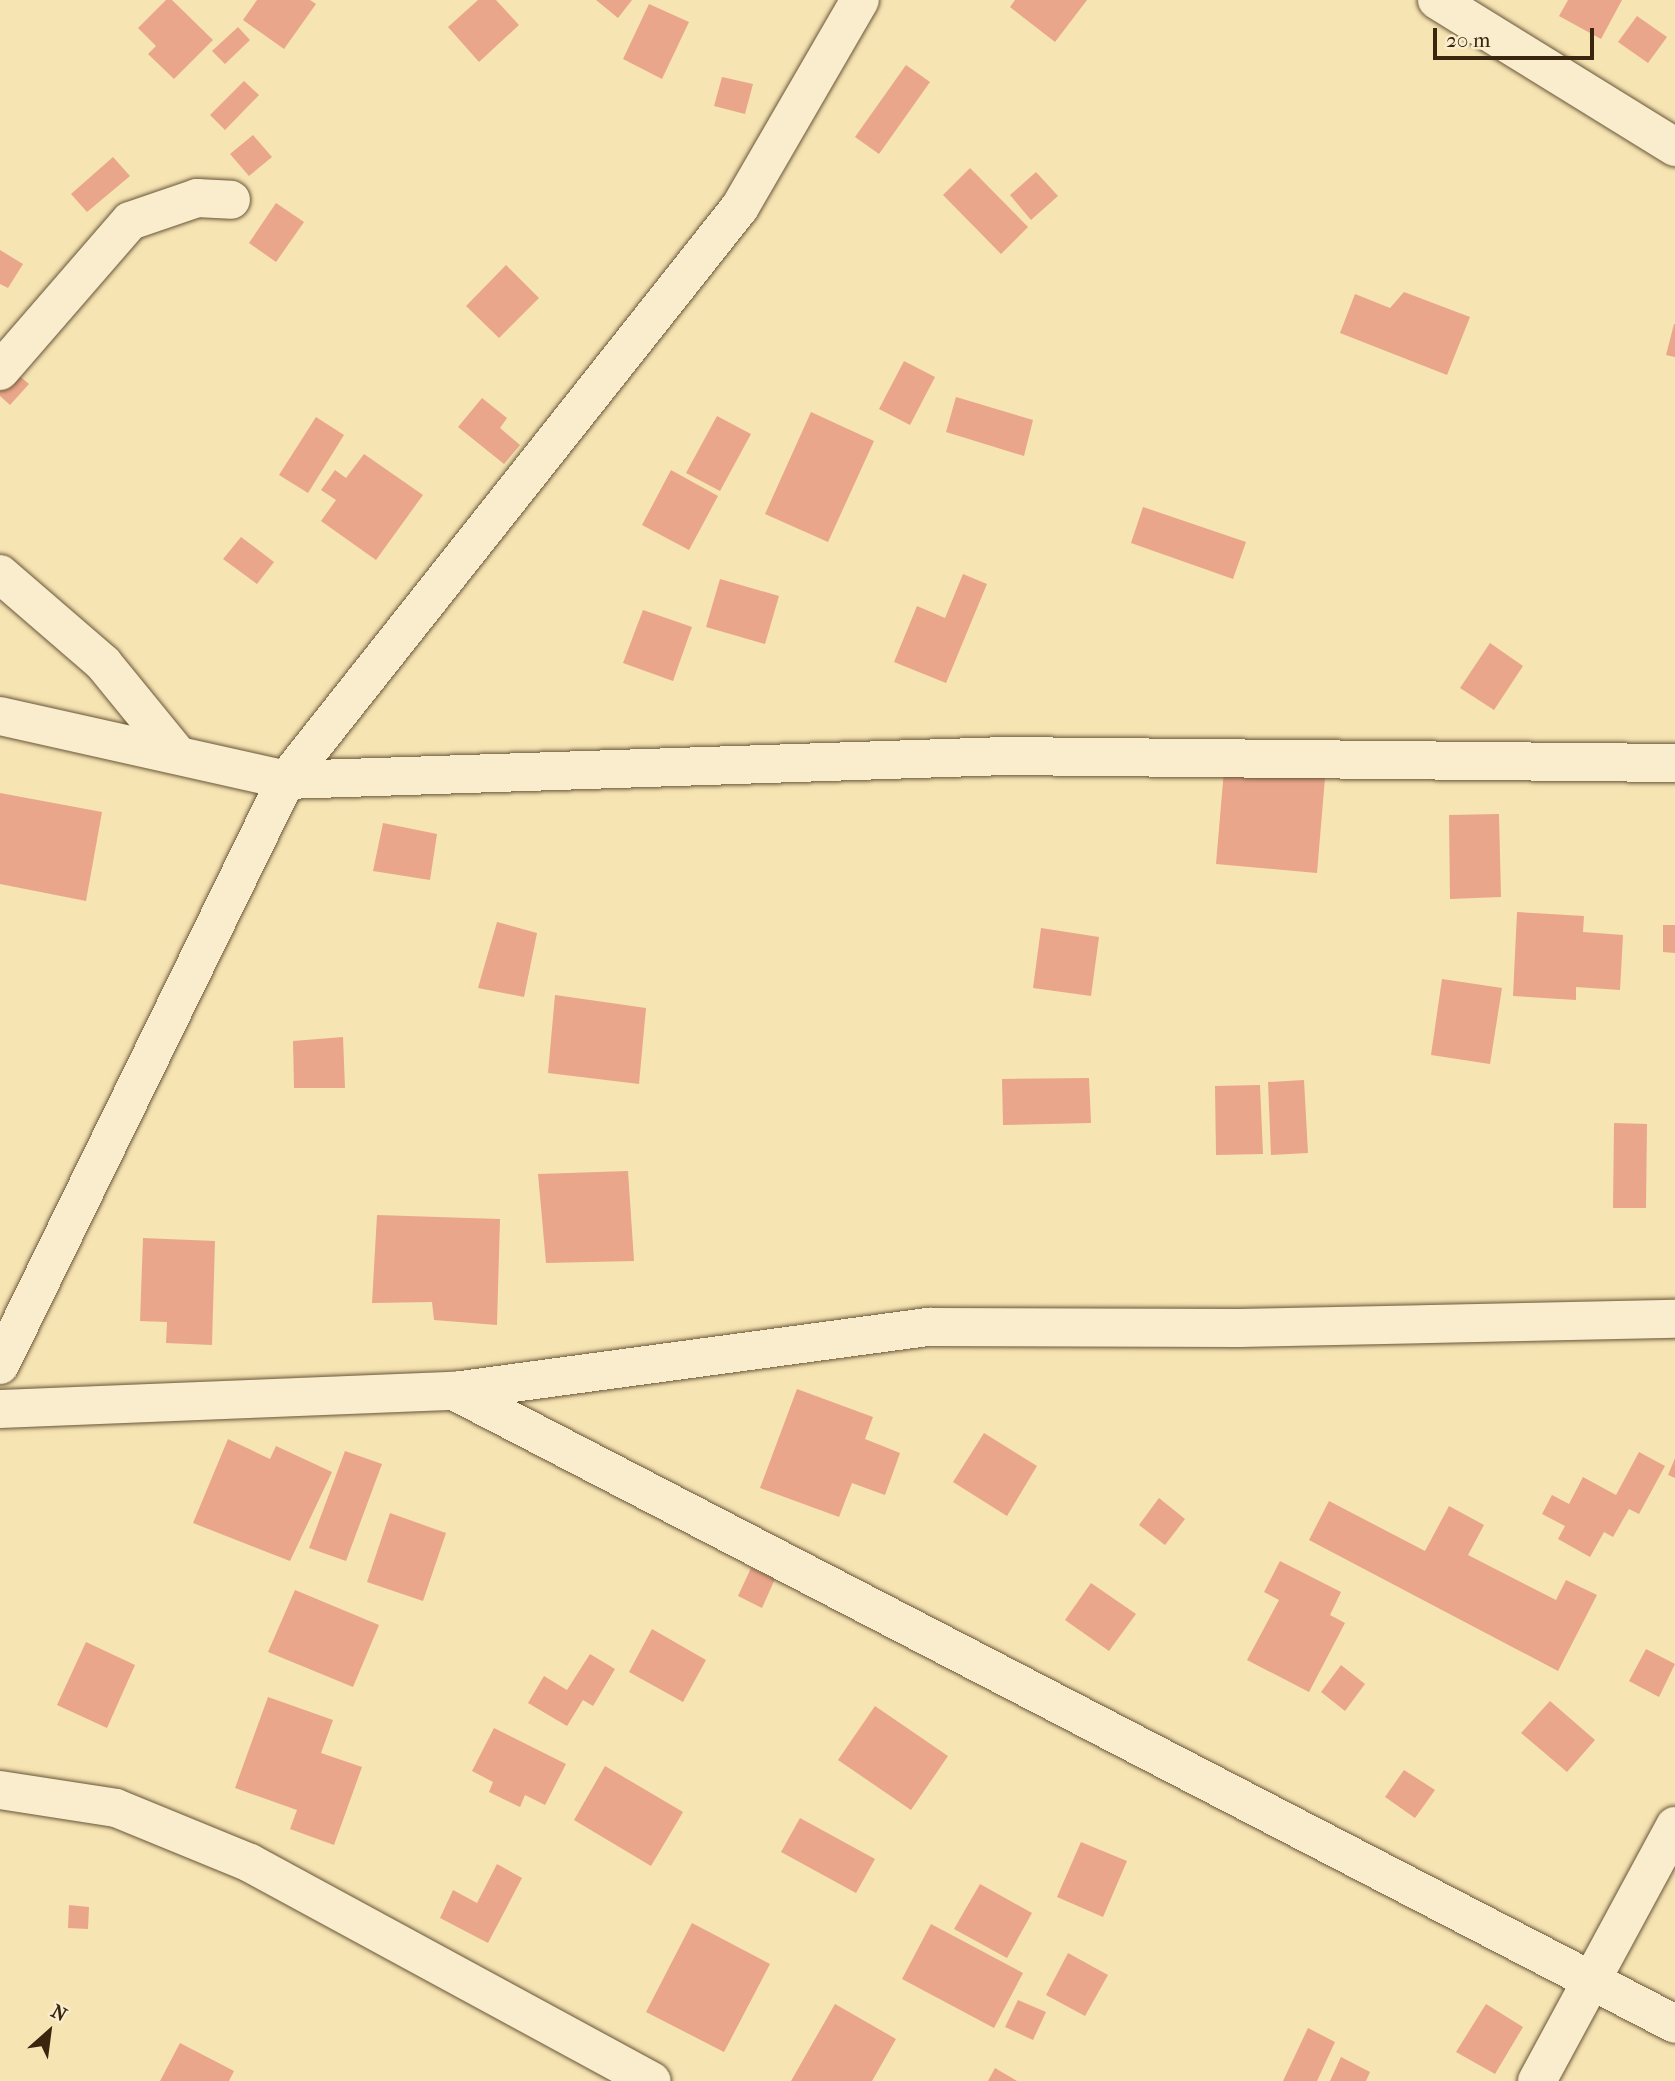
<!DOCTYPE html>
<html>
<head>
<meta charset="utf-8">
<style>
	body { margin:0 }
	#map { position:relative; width:1675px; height:2081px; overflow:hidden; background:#f6e4b3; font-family:"IM FELL French Canon",serif }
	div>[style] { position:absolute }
	.building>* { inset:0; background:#eaa68a }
	.roads { filter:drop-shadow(0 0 2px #695638) drop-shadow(0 0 2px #695638) }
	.minor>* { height:38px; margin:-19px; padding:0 19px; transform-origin:19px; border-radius:19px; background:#f9edce }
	span { translate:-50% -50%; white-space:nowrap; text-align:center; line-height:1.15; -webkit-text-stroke:7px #f9edce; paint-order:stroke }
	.north { position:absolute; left:14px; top:1997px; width:70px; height:70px; -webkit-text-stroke:5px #f9edce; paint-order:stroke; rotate:28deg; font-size:19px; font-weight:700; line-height:28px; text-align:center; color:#3a260f }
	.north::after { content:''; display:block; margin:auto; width:24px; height:32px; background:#3a260f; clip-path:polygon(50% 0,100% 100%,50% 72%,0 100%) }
	.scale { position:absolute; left:1433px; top:28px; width:161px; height:32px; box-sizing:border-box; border:4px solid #3a260f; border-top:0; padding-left:9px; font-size:21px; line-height:24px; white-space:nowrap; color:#3a260f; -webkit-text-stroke:5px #f9edce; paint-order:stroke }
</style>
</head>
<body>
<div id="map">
	<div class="building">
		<div style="clip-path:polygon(166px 0,172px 0,213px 40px,174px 79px,148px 54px,156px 46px,138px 28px)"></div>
		<div style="clip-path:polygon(257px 0,310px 0,316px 4px,284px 49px,243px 20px)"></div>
		<div style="clip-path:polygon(478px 0,496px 0,519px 25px,479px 62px,448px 27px)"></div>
		<div style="clip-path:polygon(596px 0,632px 0,618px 18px)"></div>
		<div style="clip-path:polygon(1015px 0,1087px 0,1055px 42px,1010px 7px)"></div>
		<div style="clip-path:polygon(1568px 0,1622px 0,1601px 39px,1559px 16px)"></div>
		<div style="clip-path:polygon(649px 4px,689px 22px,662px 79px,623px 59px)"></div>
		<div style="clip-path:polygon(1637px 16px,1667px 37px,1648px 63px,1618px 42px)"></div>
		<div style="clip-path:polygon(238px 27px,250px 40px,225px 64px,212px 51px)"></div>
		<div style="clip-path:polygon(906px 65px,930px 82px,879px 154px,855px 137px)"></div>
		<div style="clip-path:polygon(722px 77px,753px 84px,745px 114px,714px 106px)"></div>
		<div style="clip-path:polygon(244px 81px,259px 95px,225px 130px,210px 115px)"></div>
		<div style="clip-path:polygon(253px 135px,272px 157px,249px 176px,230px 154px)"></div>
		<div style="clip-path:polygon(113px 157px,130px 176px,87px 212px,71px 194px)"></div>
		<div style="clip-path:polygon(970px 168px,1028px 227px,1001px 254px,943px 195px)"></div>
		<div style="clip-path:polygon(1036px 172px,1058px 196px,1031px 220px,1010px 195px)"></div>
		<div style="clip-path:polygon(276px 203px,304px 222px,276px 262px,249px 243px)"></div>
		<div style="clip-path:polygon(0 250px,23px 264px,8px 288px,0 284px)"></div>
		<div style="clip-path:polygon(506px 265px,539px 298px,499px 338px,466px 306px)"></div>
		<div style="clip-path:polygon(1404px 292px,1470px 317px,1447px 375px,1340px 333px,1355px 294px,1390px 308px)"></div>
		<div style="clip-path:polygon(1674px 324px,1675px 324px,1675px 357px,1666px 355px)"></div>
		<div style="clip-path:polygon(904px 361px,935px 377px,910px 425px,879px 409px)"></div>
		<div style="clip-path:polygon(9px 367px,29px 384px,10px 405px,0 396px,0 377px)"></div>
		<div style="clip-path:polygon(956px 397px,1033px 420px,1024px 456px,946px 432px)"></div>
		<div style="clip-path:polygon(482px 398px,507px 418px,500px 428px,520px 445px,504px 464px,458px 427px)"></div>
		<div style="clip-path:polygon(811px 412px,874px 441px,828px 542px,765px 514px)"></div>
		<div style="clip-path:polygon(717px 416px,751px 434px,720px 491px,686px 473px)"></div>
		<div style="clip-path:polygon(316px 417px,344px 435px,308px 493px,279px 475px)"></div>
		<div style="clip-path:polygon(364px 454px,423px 495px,376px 560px,321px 521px,336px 500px,321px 490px,335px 470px,346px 478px)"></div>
		<div style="clip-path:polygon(671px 470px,718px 496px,689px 550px,642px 525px)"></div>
		<div style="clip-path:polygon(1143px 507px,1246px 542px,1233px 579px,1131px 543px)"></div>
		<div style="clip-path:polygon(241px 537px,274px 562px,257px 584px,223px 559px)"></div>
		<div style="clip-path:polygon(963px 574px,987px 584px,946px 683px,894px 662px,917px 606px,945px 618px)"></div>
		<div style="clip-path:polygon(720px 579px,779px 596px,765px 644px,706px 627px)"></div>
		<div style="clip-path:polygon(643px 610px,692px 627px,673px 681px,623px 663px)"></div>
		<div style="clip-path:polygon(1490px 643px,1523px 666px,1494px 710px,1460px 688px)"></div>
		<div style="clip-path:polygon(1224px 770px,1325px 778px,1317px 873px,1216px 864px)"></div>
		<div style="clip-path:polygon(0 793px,102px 812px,86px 901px,0 884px)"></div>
		<div style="clip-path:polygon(1499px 814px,1501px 897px,1450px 899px,1449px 815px)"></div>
		<div style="clip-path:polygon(383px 823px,437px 834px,430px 880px,373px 871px)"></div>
		<div style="clip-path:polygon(1517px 912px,1584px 916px,1583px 932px,1623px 935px,1620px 990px,1576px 987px,1576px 1000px,1513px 996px)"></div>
		<div style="clip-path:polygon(497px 922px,537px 933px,524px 997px,478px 988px)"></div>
		<div style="clip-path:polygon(1663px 925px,1675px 925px,1675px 953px,1663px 952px)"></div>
		<div style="clip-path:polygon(1041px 928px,1099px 937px,1091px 996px,1033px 988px)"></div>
		<div style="clip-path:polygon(1442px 979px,1502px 988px,1490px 1064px,1431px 1055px)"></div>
		<div style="clip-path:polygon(555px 995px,646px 1008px,639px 1084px,548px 1073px)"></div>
		<div style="clip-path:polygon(343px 1037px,345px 1088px,294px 1088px,293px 1041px)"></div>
		<div style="clip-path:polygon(1089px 1078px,1091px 1123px,1003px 1125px,1002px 1079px)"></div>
		<div style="clip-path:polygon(1304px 1080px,1308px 1153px,1271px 1155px,1268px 1082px)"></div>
		<div style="clip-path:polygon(1260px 1085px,1263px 1154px,1216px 1155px,1215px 1086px)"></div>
		<div style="clip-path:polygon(1614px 1123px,1647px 1124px,1646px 1208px,1613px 1208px)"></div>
		<div style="clip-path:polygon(628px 1171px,634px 1261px,546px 1263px,538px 1174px)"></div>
		<div style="clip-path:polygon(377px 1215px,500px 1219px,497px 1325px,434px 1320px,432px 1302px,372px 1303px)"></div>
		<div style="clip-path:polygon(143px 1238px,215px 1241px,212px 1345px,166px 1343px,167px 1322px,140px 1321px)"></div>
		<div style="clip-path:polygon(797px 1389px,873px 1417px,865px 1439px,900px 1453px,885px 1495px,852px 1483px,839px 1517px,760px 1488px)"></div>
		<div style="clip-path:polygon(984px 1433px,1037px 1466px,1007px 1516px,953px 1482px)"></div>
		<div style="clip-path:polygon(228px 1439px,270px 1459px,276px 1446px,332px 1472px,290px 1561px,193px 1523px)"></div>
		<div style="clip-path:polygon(345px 1451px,382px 1464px,346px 1561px,309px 1548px)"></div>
		<div style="clip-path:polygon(1639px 1452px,1665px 1466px,1639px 1514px,1629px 1509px,1613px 1537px,1604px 1532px,1590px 1557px,1558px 1539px,1565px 1526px,1542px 1514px,1552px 1495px,1569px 1504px,1583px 1477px,1616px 1495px)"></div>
		<div style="clip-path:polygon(1675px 1458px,1675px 1478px,1668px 1475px)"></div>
		<div style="clip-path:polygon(1159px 1498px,1185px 1519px,1165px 1545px,1139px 1525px)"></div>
		<div style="clip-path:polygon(1329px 1501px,1425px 1551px,1449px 1506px,1484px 1525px,1468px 1555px,1556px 1600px,1566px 1580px,1597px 1595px,1558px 1671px,1309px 1540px)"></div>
		<div style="clip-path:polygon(390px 1513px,446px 1533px,423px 1601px,367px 1582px)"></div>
		<div style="clip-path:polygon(1280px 1561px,1341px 1592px,1330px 1615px,1345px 1623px,1309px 1692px,1247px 1660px,1279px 1600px,1264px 1592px)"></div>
		<div style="clip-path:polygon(751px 1568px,775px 1579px,762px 1608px,738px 1596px)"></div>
		<div style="clip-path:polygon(1091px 1583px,1136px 1614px,1109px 1651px,1065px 1620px)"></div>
		<div style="clip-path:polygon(295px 1590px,379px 1625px,353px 1687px,268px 1652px)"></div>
		<div style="clip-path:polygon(652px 1629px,706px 1660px,683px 1702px,629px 1672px)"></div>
		<div style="clip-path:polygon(86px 1642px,135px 1665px,107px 1728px,57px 1705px)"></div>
		<div style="clip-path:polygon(1646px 1649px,1675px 1664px,1659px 1697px,1629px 1681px)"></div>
		<div style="clip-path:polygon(590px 1654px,615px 1669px,593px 1706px,583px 1700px,567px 1726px,528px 1703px,544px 1676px,567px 1690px)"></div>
		<div style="clip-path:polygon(1341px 1665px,1365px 1684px,1345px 1711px,1321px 1692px)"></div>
		<div style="clip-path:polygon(268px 1697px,333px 1720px,321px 1753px,362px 1767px,334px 1845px,290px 1829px,297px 1810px,235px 1788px)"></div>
		<div style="clip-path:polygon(1550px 1701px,1595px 1740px,1567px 1772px,1521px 1733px)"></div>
		<div style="clip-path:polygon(875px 1706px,948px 1756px,911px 1810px,838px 1760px)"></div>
		<div style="clip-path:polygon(494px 1728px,566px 1764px,545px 1805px,525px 1795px,520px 1807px,489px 1792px,493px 1782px,472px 1771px)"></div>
		<div style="clip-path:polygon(605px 1766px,683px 1812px,651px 1866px,574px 1820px)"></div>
		<div style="clip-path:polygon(1404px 1770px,1435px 1790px,1415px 1818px,1385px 1797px)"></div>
		<div style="clip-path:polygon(800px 1818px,875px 1859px,856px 1893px,781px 1852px)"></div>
		<div style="clip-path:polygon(1081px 1842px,1127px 1861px,1103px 1917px,1057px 1897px)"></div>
		<div style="clip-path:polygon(497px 1864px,522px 1878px,488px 1943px,440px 1918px,453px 1890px,477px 1903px)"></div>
		<div style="clip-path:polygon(980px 1884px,1032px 1913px,1007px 1958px,954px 1929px)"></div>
		<div style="clip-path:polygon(69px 1905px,89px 1907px,88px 1929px,68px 1928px)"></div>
		<div style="clip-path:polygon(692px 1923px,770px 1964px,724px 2052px,646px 2012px)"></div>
		<div style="clip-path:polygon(931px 1924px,1023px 1973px,994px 2028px,902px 1979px)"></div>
		<div style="clip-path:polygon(1068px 1953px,1108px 1975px,1085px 2016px,1046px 1995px)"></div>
		<div style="clip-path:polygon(1018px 2000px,1046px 2012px,1033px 2040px,1005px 2027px)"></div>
		<div style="clip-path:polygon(835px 2004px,896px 2039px,872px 2081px,791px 2081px)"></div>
		<div style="clip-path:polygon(1486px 2004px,1523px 2027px,1495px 2074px,1456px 2052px)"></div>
		<div style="clip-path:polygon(1308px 2028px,1335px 2042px,1317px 2081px,1283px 2081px)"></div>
		<div style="clip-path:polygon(180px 2043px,234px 2071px,229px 2081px,160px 2081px)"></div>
		<div style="clip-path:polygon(1341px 2057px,1370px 2072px,1366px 2081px,1330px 2081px)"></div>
		<div style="clip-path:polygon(995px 2068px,1017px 2081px,988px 2081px)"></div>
	</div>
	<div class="roads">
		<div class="minor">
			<div style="left:1437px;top:0;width:280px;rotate:31.7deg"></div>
			<div style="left:0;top:371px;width:198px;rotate:-49.1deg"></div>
			<div style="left:130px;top:221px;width:71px;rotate:-18.9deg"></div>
			<div style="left:197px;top:198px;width:34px;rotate:3deg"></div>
			<div style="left:0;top:574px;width:136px;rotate:40.8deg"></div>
			<div style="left:103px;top:663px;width:119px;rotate:50.8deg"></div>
			<div style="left:0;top:716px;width:293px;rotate:12.6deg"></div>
			<div style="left:286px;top:780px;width:719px;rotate:-1.91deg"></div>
			<div style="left:1005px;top:756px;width:670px;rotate:0.6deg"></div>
			<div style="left:0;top:1365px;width:651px;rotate:-63.95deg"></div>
			<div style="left:286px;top:780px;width:731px;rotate:-51.61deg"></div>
			<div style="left:740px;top:207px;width:239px;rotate:-59.9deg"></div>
			<div style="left:454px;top:1391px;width:1375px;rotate:27.4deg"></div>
			<div style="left:0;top:1409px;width:454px;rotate:-2.3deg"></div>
			<div style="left:454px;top:1391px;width:479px;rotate:-7.7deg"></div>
			<div style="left:929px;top:1327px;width:310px;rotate:0.2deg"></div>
			<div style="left:1239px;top:1328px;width:436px;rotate:-1.2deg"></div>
			<div style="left:0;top:1790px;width:117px;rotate:8.8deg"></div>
			<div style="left:116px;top:1808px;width:145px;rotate:22.3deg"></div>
			<div style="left:250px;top:1863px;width:457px;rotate:28.5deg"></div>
			<div style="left:1537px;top:2081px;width:290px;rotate:-61.6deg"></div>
		</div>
	</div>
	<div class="north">N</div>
	<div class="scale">20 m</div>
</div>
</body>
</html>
